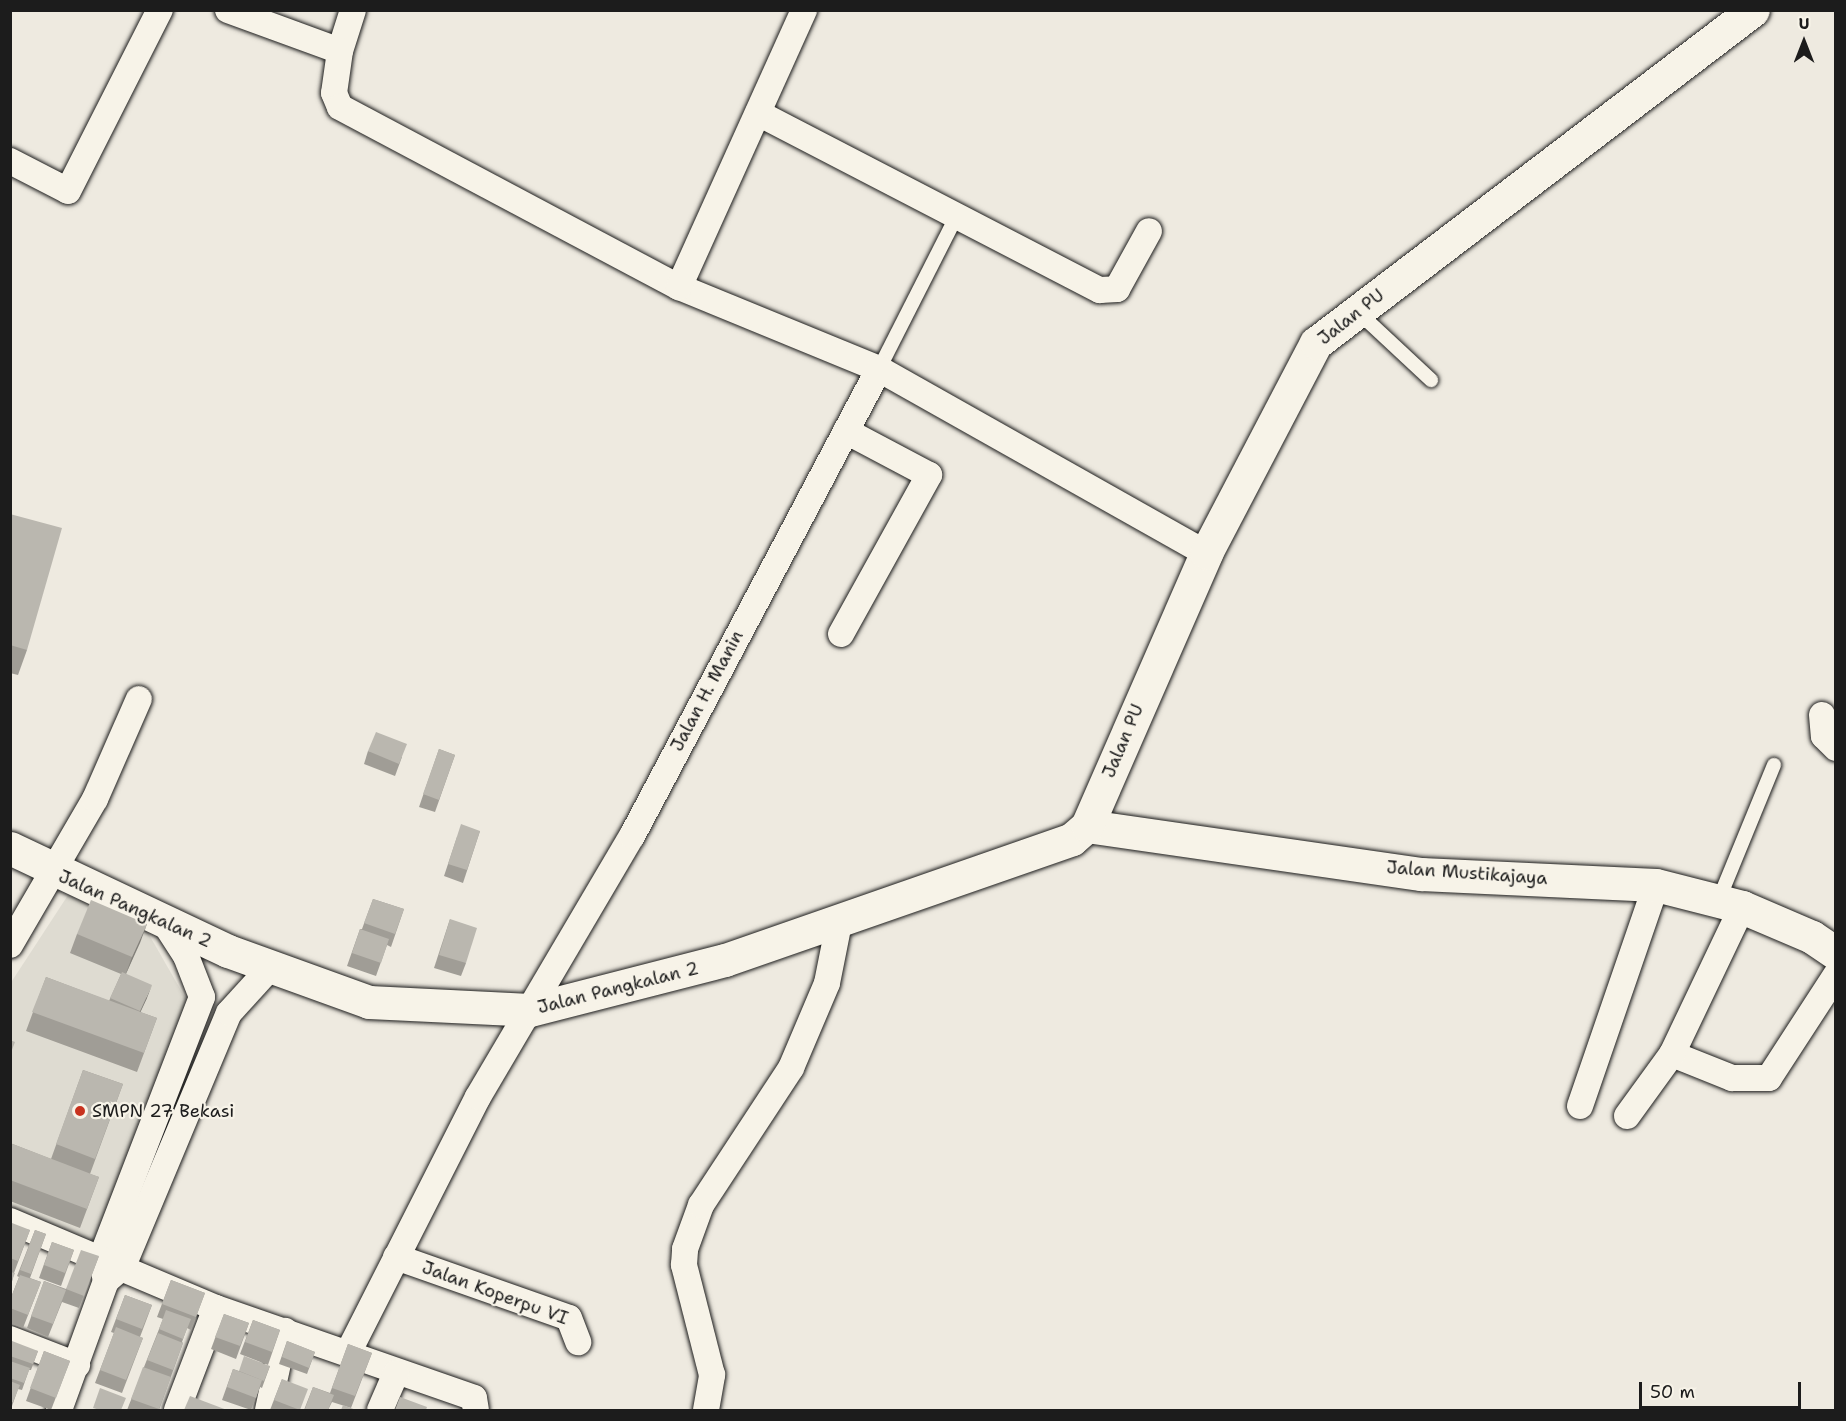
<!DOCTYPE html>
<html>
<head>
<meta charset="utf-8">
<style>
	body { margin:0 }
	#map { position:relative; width:1846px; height:1421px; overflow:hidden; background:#eeeae0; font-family:"Shantell Sans",sans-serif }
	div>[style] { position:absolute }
	.built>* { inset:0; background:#dedbd1 }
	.roads { filter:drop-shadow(0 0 2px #1c1c1c) drop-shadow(0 0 2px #1c1c1c) }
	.service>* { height:14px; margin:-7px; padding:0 7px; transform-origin:7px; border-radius:7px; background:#f7f3e8 }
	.minor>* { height:26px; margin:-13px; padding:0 13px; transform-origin:13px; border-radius:13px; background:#f7f3e8 }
	.tertiary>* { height:33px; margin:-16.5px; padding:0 16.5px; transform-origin:16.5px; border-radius:16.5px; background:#f7f3e8 }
	.wall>* { inset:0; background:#a09d96 }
	.shaded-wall>* { inset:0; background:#82807a }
	.building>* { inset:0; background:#bab7af }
	.dots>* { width:16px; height:16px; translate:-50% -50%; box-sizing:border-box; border:3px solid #f7f3e8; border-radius:50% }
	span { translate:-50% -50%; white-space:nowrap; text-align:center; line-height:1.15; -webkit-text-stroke:4.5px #f7f3e8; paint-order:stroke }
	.street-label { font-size:18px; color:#1c1c1c }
	.poi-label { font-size:18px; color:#1c1c1c }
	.left { translate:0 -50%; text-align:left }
	.frame { position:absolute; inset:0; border:12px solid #1c1c1c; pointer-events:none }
	.north { position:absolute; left:1774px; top:12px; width:60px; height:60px; -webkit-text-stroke:4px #f7f3e8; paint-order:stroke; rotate:0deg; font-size:16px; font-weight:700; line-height:24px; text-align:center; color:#1c1c1c }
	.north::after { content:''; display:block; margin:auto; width:21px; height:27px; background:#1c1c1c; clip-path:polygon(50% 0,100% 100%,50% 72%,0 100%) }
	.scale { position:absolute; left:1639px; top:1382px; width:162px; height:27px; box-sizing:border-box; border:3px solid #1c1c1c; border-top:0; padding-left:8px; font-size:18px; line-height:21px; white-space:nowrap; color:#1c1c1c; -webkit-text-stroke:4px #f7f3e8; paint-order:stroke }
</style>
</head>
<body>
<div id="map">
	<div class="built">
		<div style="clip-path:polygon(72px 889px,140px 919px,194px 1013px,92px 1242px,11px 1209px,10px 984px)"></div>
	</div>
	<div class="roads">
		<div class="service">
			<div style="left:1358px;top:312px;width:100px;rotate:43deg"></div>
			<div style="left:879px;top:369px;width:164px;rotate:-63.1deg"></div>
			<div style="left:1719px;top:899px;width:145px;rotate:-67.7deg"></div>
		</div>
		<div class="minor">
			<div style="left:228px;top:10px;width:119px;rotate:20.1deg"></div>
			<div style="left:353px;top:10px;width:43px;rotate:107.6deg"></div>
			<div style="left:340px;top:51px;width:42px;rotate:98.1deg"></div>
			<div style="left:334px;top:93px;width:15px;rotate:67deg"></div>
			<div style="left:340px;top:107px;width:384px;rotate:28deg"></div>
			<div style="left:679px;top:287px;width:216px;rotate:22.3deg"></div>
			<div style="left:879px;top:369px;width:375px;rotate:29.4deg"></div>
			<div style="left:758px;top:113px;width:385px;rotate:27.4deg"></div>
			<div style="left:1100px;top:290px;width:17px;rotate:-3deg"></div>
			<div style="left:1117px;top:289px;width:66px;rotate:-61.1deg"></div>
			<div style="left:10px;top:161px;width:65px;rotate:27.3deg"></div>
			<div style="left:68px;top:191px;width:203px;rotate:-63.1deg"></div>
			<div style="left:679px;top:287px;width:304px;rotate:-65.7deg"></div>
			<div style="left:841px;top:634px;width:182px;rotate:-61deg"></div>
			<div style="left:929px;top:475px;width:94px;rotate:-152.1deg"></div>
			<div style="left:1822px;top:715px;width:21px;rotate:85deg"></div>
			<div style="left:1824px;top:736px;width:17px;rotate:45deg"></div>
			<div style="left:162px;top:919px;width:44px;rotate:57deg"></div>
			<div style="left:186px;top:956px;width:44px;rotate:68.7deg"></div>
			<div style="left:202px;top:997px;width:281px;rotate:111.1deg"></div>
			<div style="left:101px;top:1259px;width:23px;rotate:77deg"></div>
			<div style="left:106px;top:1281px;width:23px;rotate:-41deg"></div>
			<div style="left:123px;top:1266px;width:274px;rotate:-67.3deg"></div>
			<div style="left:229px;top:1013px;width:61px;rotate:-47.7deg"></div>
			<div style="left:10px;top:945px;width:169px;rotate:-59.8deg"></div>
			<div style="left:95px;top:799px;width:109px;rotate:-66.3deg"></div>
			<div style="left:1672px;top:1054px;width:65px;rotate:21.8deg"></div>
			<div style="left:1732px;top:1078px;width:37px"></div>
			<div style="left:1769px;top:1078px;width:123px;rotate:-57deg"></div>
			<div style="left:1580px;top:1106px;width:234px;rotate:-71deg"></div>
			<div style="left:1627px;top:1116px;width:77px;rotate:-54deg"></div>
			<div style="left:1672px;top:1054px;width:163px;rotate:-64.5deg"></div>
			<div style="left:10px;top:1221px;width:224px;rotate:22.9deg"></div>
			<div style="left:216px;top:1308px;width:273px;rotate:19.2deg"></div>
			<div style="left:474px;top:1398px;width:12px;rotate:81deg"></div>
			<div style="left:396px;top:1257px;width:183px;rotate:19.4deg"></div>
			<div style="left:569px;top:1318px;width:26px;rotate:69deg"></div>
			<div style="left:10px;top:1339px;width:72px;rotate:21.2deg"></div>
			<div style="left:348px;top:1353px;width:287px;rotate:-63.1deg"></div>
			<div style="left:478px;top:1097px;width:303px;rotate:-59.5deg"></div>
			<div style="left:632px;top:836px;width:528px;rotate:-62.13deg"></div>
			<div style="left:59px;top:1410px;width:137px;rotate:-70deg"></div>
			<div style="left:177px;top:1410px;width:109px;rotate:-69.1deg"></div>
			<div style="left:268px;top:1410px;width:81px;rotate:-77.9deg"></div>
			<div style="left:380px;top:1410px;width:40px;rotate:-66.6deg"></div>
			<div style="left:706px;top:1410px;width:36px;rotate:-80deg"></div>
			<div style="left:712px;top:1375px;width:114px;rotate:-104.3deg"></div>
			<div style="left:684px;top:1265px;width:16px;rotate:-86deg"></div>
			<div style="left:685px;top:1249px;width:47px;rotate:-70deg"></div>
			<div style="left:701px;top:1205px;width:164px;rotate:-56.7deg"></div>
			<div style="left:791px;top:1068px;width:92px;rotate:-67deg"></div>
			<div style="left:827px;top:983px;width:66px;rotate:-78.7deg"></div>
		</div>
		<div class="tertiary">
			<div style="left:1087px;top:826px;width:337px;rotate:8.2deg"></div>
			<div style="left:1421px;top:874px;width:235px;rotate:2.7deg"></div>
			<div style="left:1656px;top:885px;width:89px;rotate:14.3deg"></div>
			<div style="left:1742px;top:907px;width:76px;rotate:23.2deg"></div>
			<div style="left:1812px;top:937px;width:29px;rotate:34deg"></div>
			<div style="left:10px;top:848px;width:241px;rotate:25.3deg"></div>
			<div style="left:228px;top:951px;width:150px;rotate:19.9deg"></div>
			<div style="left:369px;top:1002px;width:161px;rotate:2.8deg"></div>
			<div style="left:530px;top:1010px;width:201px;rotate:-14.4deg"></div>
			<div style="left:725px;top:960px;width:367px;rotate:-19.2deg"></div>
			<div style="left:1072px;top:839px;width:20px;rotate:-41deg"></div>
			<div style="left:1087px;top:826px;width:298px;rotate:-66.4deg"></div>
			<div style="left:1206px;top:553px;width:237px;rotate:-62.4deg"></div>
			<div style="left:1316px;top:343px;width:549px;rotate:-37.31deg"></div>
		</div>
	</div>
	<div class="wall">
		<div style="clip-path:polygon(10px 514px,27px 650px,18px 675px,10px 673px)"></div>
		<div style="clip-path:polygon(439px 749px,455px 755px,435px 812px,419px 807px)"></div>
		<div style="clip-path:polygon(368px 751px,402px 757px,395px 776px,364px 764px)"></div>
		<div style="clip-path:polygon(480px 831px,463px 883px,444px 876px,457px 837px)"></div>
		<div style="clip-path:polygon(373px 899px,404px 909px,391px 947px,387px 945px,376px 976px,347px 966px,360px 929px,362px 929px)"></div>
		<div style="clip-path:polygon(450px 919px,466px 963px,461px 976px,434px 968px)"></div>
		<div style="clip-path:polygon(147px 924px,126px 974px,147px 998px,140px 1012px,157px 1018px,137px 1072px,26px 1031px,46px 977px,109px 1001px,121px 974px,70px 953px,77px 934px)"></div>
		<div style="clip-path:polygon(83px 1070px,123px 1084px,90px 1174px,99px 1177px,80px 1228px,10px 1201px,10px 1143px,51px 1159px)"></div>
		<div style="clip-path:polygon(10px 1226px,30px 1230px,14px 1273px,11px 1286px)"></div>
		<div style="clip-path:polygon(35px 1230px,46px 1234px,30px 1278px,41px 1282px,23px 1328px,10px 1323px,10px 1300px,19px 1277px,17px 1276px)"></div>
		<div style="clip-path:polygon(52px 1242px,74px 1250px,61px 1286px,39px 1278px)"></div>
		<div style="clip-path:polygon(99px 1256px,79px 1308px,62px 1302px,48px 1337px,27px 1328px,44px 1281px,66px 1289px)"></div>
		<div style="clip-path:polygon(171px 1280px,205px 1293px,191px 1330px,187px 1328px,182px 1342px,183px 1343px,159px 1410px,127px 1410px,163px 1319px,157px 1317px)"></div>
		<div style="clip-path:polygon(125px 1295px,152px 1305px,140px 1337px,143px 1338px,122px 1393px,95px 1383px,114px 1333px,111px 1332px)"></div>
		<div style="clip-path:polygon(224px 1314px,249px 1323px,236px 1359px,211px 1349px)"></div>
		<div style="clip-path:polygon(253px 1320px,280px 1330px,268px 1365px,240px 1354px)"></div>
		<div style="clip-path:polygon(287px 1341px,315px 1352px,307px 1374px,279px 1364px)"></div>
		<div style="clip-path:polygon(348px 1344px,372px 1353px,351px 1408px,332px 1402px,328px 1410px,304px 1410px,313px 1387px,330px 1393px)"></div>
		<div style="clip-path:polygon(10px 1346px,38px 1351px,31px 1370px,29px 1370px,22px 1390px,18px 1389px,11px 1409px)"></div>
		<div style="clip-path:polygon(44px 1351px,70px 1361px,51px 1410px,26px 1401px)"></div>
		<div style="clip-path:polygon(270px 1366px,262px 1388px,260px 1387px,251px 1410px,222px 1400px,233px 1369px,239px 1371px)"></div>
		<div style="clip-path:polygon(282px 1379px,300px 1410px,270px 1410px)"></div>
	</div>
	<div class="shaded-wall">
		<div style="clip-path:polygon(147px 924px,140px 943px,125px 976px,132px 957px)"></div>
		<div style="clip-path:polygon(152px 985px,147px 998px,135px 1024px,140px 1011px)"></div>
	</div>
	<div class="building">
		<div style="clip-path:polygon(10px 514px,62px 528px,27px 650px,10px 645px)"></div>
		<div style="clip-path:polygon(376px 732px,407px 744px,399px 764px,368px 751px)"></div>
		<div style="clip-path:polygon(439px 749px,455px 755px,439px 800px,423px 794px)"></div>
		<div style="clip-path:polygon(461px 824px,480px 831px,467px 870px,448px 864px)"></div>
		<div style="clip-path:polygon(373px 899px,404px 909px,395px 934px,364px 923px)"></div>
		<div style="clip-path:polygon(91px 900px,147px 924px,132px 957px,77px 934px)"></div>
		<div style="clip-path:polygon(450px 919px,477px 928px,466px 963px,439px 955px)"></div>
		<div style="clip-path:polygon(360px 929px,389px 939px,381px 963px,352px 953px)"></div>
		<div style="clip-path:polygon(122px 972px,152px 985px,140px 1011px,110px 998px)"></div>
		<div style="clip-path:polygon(46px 977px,157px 1018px,144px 1053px,32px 1012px)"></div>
		<div style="clip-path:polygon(10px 1040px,15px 1042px,10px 1055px)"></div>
		<div style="clip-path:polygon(83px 1070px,123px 1084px,95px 1159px,56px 1144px)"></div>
		<div style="clip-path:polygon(10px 1143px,99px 1177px,87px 1209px,10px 1180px)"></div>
		<div style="clip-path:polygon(12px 1223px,30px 1230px,18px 1261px,10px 1258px,10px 1226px)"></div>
		<div style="clip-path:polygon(35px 1230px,46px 1234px,31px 1274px,20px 1270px)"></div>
		<div style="clip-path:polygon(52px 1242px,74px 1250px,65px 1273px,44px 1265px)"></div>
		<div style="clip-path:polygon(81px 1250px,99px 1256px,84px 1296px,66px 1289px)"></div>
		<div style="clip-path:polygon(10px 1272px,15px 1273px,10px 1286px)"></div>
		<div style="clip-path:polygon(20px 1275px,41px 1282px,28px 1315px,10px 1308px,10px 1300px)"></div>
		<div style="clip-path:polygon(171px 1280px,205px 1293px,196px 1317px,162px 1304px)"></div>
		<div style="clip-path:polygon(44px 1281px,66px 1290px,53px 1324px,31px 1316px)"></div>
		<div style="clip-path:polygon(125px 1295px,152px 1305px,142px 1329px,116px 1319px)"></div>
		<div style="clip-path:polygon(166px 1310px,191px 1319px,183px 1339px,159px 1329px)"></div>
		<div style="clip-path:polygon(224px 1314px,249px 1323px,240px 1346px,215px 1337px)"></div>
		<div style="clip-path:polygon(253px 1320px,280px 1330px,272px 1352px,245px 1342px)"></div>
		<div style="clip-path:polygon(116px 1327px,143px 1338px,126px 1380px,100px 1370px)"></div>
		<div style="clip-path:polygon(158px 1333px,183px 1343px,173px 1370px,147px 1360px)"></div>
		<div style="clip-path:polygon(12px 1341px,38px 1351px,33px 1364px,10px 1356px,10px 1346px)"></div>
		<div style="clip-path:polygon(287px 1341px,315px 1352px,309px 1368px,282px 1357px)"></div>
		<div style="clip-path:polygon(348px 1344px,372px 1353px,355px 1396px,332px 1388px)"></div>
		<div style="clip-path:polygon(44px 1351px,70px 1361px,56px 1398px,30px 1388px)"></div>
		<div style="clip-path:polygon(244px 1356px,270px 1366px,264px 1381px,239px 1371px)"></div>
		<div style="clip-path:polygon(10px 1361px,30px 1368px,24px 1383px,10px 1378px)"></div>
		<div style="clip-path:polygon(143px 1367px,171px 1377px,159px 1409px,131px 1399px)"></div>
		<div style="clip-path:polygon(233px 1369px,262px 1380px,256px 1398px,227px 1387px)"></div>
		<div style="clip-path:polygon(282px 1379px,308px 1389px,300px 1410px,274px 1400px)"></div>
		<div style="clip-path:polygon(10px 1381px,20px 1385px,13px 1402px,10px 1402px)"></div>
		<div style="clip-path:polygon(313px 1387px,334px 1395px,328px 1410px,309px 1410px,305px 1409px)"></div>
		<div style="clip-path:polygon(100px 1388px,126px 1398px,121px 1410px,100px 1410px,93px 1408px)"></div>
		<div style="clip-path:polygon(190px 1396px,227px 1410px,184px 1410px)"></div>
		<div style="clip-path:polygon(400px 1397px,427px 1407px,426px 1410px,395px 1410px)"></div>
		<div style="clip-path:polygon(343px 1405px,356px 1410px,341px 1410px)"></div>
	</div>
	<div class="dots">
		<div style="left:80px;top:1111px;background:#c8321e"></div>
	</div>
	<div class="street-label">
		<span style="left:1351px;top:317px;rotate:-38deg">Jalan PU</span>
		<span style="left:707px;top:691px;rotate:-62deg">Jalan H. Manin</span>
		<span style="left:1123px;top:741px;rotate:-67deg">Jalan PU</span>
		<span style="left:1467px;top:873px;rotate:4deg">Jalan Mustikajaya</span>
		<span style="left:135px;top:909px;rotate:24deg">Jalan Pangkalan 2</span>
		<span style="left:618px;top:988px;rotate:-14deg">Jalan Pangkalan 2</span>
		<span style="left:495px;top:1293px;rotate:20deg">Jalan Koperpu VI</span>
	</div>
	<div class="poi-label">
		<span class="left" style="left:92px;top:1111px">SMPN 27 Bekasi</span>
	</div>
	<div class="frame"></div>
	<div class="north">U</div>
	<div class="scale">50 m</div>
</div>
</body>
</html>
